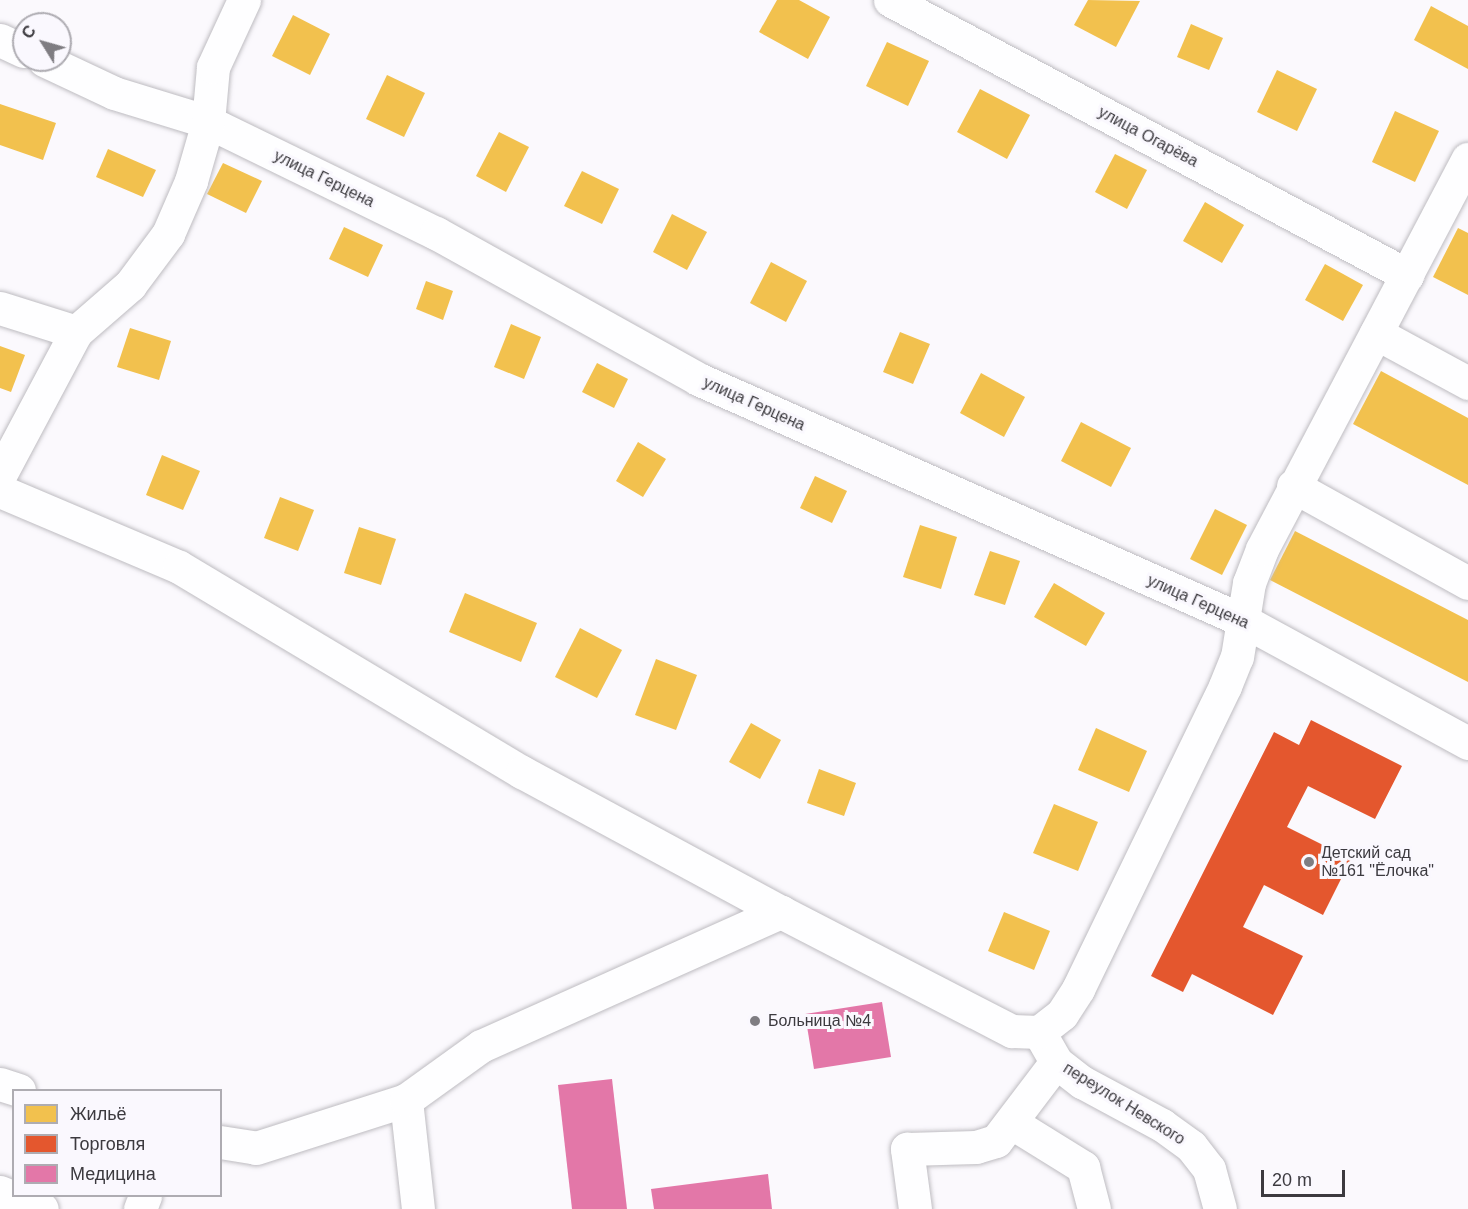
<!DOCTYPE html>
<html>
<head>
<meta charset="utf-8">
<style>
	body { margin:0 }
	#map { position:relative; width:1468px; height:1209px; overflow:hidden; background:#fbf9fd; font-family:Helvetica,sans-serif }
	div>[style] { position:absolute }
	.homes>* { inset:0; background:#f2c14e }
	.shops>* { inset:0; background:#e4572e }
	.health>* { inset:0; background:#e377a8 }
	.roads { filter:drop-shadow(0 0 2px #bebcc1) drop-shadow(0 0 2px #bebcc1) }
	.minor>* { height:33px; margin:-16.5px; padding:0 16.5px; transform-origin:16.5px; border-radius:16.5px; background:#fefeff }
	.dots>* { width:16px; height:16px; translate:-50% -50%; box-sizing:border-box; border:3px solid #faf8fe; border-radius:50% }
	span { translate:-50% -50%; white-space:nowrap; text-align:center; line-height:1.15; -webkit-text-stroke:6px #faf8fe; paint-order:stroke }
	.street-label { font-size:16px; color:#3c3a3f }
	.poi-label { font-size:16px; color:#3c3a3f }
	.left { translate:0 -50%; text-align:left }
	.legend { position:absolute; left:12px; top:1089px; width:210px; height:108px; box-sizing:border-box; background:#faf8fe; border:2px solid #aeacb2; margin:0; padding:8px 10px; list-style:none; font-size:18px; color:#3c3a3f }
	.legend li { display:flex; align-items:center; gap:12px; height:30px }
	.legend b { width:30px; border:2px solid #aeacb2 }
	.north { position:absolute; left:12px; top:12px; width:60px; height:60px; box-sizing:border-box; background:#faf8fe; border:2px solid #aeacb2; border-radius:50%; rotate:307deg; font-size:16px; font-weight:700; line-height:24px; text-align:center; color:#3c3a3f }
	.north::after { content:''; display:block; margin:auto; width:21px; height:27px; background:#7f7d82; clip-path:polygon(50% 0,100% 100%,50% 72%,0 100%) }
	.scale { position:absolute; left:1261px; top:1170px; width:84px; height:27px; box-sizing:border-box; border:3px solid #3c3a3f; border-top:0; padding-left:8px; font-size:18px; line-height:21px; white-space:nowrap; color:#3c3a3f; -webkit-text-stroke:4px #faf8fe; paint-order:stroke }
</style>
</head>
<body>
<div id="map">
	<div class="homes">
		<div style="clip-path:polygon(777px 0,799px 0,830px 17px,808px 59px,759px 32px)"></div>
		<div style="clip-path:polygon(1088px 0,1140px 1px,1116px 47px,1074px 25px)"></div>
		<div style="clip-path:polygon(1431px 6px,1468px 26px,1468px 69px,1414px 40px)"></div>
		<div style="clip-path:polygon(293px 15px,330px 34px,310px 75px,272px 56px)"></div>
		<div style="clip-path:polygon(1191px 24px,1223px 38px,1209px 70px,1177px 57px)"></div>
		<div style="clip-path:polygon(887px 42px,929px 61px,908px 106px,866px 86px)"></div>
		<div style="clip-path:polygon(1277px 70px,1317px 89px,1297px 131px,1257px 112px)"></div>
		<div style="clip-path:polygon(387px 75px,425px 93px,404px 137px,366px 119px)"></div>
		<div style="clip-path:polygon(980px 89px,1030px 115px,1007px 159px,957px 132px)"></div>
		<div style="clip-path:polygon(0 104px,56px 123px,43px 160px,0 145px)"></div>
		<div style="clip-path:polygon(1395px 111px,1439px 131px,1415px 182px,1372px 162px)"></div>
		<div style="clip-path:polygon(499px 132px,529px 147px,506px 192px,476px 176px)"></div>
		<div style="clip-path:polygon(108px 149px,156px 170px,143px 197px,96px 177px)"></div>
		<div style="clip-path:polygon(1115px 154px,1147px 170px,1127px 209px,1095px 192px)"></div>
		<div style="clip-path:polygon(223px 163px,262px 181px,246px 213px,207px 194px)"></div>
		<div style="clip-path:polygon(582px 171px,619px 189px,602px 224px,564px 206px)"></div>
		<div style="clip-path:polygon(1205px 202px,1244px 225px,1222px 263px,1183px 241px)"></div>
		<div style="clip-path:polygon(672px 214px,707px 232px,687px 270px,653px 252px)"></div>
		<div style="clip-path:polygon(344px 227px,383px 245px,368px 277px,329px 259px)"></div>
		<div style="clip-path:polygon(1458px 228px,1468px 233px,1468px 295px,1433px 277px)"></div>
		<div style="clip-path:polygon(771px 262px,807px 281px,786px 322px,750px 303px)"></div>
		<div style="clip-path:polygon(1325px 264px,1363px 285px,1343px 321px,1305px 300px)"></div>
		<div style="clip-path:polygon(426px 281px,453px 291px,443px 320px,416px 309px)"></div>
		<div style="clip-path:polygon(511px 324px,541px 337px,524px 379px,494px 367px)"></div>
		<div style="clip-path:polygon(130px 328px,171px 341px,159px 380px,117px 367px)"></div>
		<div style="clip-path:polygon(900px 332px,930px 344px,913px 384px,883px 372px)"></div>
		<div style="clip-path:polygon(0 346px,25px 355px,11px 392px,0 388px)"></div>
		<div style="clip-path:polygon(597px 363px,628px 379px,614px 408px,582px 392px)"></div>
		<div style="clip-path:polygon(1381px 371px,1468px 418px,1468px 485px,1353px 424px)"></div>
		<div style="clip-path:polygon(981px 373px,1025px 397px,1004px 437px,960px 413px)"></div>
		<div style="clip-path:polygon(1081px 422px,1131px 448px,1111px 487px,1061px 461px)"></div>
		<div style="clip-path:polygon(638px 442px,666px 459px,643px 497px,616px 481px)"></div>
		<div style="clip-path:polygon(162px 455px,200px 471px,183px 510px,146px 495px)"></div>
		<div style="clip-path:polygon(815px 476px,847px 491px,832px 523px,800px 508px)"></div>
		<div style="clip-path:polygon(280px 497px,314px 510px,298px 551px,264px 538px)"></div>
		<div style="clip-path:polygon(1215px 509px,1247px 525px,1222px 575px,1190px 559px)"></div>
		<div style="clip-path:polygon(920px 525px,957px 537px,941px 589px,903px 577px)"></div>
		<div style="clip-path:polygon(359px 527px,396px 539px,381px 585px,344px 573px)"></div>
		<div style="clip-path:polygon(1295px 531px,1468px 620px,1468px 682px,1270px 580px)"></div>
		<div style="clip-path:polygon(990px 551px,1020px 561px,1005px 605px,974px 595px)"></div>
		<div style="clip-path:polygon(1054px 583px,1105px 613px,1086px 646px,1034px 617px)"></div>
		<div style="clip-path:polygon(465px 593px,537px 623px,521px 662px,449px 632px)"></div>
		<div style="clip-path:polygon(580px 628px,622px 650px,597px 698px,555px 677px)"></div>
		<div style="clip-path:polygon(656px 659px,697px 675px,676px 730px,635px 715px)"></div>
		<div style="clip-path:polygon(751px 723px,781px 740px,760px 779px,729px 762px)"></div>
		<div style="clip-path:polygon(1096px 728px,1147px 751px,1129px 792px,1078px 770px)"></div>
		<div style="clip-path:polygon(819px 769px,856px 783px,844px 816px,807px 803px)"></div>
		<div style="clip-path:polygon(1054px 804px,1098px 822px,1078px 871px,1033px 853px)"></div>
		<div style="clip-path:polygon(1004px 912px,1050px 931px,1034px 970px,988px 951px)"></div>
	</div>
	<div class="shops">
		<div style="clip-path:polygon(1311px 720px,1402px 766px,1375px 819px,1308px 786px,1287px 827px,1351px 859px,1323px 915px,1264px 885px,1243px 927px,1303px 956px,1273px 1015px,1192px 974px,1183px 992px,1151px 976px,1274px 732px,1299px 745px)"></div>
	</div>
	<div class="health">
		<div style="clip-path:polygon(882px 1002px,891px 1057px,814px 1069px,805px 1014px)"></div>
		<div style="clip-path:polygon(612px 1079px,627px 1209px,572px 1209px,558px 1085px)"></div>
		<div style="clip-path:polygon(768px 1174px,772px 1209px,654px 1209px,651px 1189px)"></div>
	</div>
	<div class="roads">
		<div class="minor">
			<div style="left:890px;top:0;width:586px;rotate:28.01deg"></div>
			<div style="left:0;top:40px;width:26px;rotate:25deg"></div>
			<div style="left:44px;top:60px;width:77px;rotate:25.2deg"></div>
			<div style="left:114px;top:93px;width:98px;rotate:17.1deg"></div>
			<div style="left:208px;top:122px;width:254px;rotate:26deg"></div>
			<div style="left:436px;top:233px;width:300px;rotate:29.1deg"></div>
			<div style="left:698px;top:379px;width:597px;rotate:23.9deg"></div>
			<div style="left:1244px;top:621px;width:255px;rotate:28.6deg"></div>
			<div style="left:0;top:308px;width:80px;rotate:17.5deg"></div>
			<div style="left:1376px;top:333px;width:105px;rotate:28.5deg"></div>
			<div style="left:0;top:475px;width:162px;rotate:-62deg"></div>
			<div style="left:76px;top:332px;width:72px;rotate:-41deg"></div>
			<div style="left:130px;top:285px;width:64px;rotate:-53.3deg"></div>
			<div style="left:168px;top:234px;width:58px;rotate:-66.5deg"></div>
			<div style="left:191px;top:181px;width:61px;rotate:-73.9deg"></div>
			<div style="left:208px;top:122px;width:55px;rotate:-84.8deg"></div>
			<div style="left:213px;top:67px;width:74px;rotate:-65.2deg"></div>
			<div style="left:1293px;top:486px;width:200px;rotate:29deg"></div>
			<div style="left:0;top:491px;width:194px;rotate:23deg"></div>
			<div style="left:179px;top:567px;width:400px;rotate:30.9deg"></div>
			<div style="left:522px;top:772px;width:294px;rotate:28.4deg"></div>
			<div style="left:1039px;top:1032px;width:34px;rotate:60deg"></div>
			<div style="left:1056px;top:1062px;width:33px;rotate:38deg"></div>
			<div style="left:1082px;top:1082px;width:91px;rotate:28.3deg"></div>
			<div style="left:1162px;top:1125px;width:36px;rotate:36deg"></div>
			<div style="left:1191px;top:1146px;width:29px;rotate:52deg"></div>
			<div style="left:1209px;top:1169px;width:41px;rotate:74.6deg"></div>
			<div style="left:0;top:1084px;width:20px;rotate:18deg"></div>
			<div style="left:1012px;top:1123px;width:84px;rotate:31.8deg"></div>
			<div style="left:1083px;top:1167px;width:43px;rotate:75.3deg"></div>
			<div style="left:220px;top:1142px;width:36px;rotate:9deg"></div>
			<div style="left:256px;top:1148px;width:157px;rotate:-17.7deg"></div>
			<div style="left:0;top:1192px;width:45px;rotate:22deg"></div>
			<div style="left:140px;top:1209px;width:14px;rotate:-69deg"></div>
			<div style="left:418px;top:1209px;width:110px;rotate:-96.3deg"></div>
			<div style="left:406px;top:1100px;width:92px;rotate:-35.8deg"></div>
			<div style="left:481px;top:1046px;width:329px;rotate:-24.1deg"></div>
			<div style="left:781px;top:912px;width:260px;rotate:27.3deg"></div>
			<div style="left:1012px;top:1031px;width:27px;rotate:2deg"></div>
			<div style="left:1039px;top:1032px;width:29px;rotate:-38deg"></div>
			<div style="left:1062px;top:1014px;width:30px;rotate:-57deg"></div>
			<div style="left:1078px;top:989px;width:337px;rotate:-64.1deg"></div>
			<div style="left:1225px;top:686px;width:31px;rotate:-68deg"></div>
			<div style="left:1237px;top:657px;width:75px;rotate:-80.8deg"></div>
			<div style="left:1249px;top:583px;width:36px;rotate:-69deg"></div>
			<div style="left:1262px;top:549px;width:441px;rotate:-62.2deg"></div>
			<div style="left:915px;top:1209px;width:61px;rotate:-97.6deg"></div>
			<div style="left:907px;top:1149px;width:69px;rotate:-1.7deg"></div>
			<div style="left:976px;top:1147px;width:21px;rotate:-17deg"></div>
			<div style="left:996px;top:1141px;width:99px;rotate:-52.8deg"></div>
		</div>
	</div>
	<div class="dots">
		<div style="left:1309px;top:862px;background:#7f7d82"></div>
		<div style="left:755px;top:1021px;background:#7f7d82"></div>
	</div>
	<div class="street-label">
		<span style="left:1148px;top:137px;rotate:28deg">улица Огарёва</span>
		<span style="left:324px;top:179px;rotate:26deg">улица Герцена</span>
		<span style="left:754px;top:404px;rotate:24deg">улица Герцена</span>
		<span style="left:1198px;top:602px;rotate:24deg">улица Герцена</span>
		<span style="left:1124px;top:1104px;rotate:32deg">переулок Невского</span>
	</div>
	<div class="poi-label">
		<span class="left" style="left:1321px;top:862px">Детский сад<br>№161 "Ёлочка"</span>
		<span class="left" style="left:768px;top:1021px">Больница №4</span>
	</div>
	<ul class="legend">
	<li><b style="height:16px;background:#f2c14e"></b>Жильё</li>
	<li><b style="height:16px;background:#e4572e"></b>Торговля</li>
	<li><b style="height:16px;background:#e377a8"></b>Медицина</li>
	</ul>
	<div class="north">С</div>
	<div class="scale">20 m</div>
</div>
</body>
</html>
